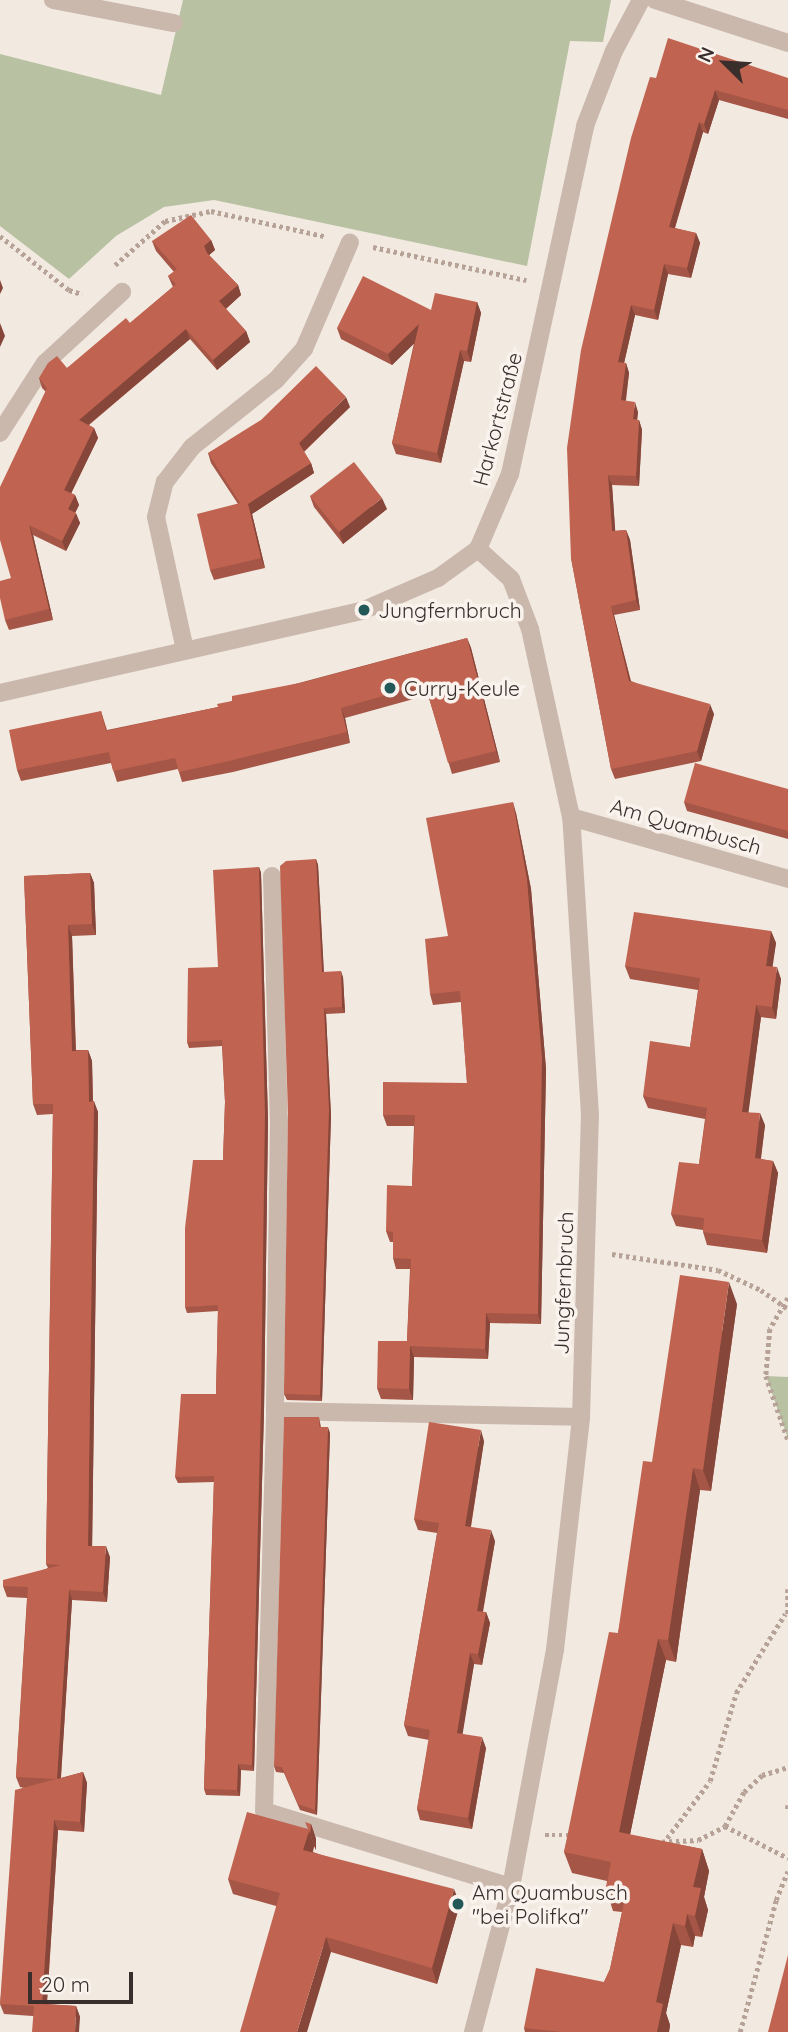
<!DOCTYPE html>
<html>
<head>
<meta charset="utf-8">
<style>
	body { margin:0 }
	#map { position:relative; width:788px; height:2032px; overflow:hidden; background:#f2e9e1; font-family:Quicksand,sans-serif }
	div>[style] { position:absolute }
	.green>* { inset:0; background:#b8c1a1 }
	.path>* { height:4.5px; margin-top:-2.25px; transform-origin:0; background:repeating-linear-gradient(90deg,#b6a297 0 3.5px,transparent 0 7px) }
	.service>* { height:18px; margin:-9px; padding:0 9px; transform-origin:9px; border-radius:9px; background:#cab8ad }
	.minor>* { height:18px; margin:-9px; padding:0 9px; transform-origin:9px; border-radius:9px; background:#cab8ad }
	.wall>* { inset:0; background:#a55646 }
	.shaded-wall>* { inset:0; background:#864639 }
	.building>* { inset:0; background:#c06451 }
	.dots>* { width:19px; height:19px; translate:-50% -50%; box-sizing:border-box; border:4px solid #faf3ed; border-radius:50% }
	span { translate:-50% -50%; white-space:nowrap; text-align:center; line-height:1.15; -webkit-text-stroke:7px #faf3ed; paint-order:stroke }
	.street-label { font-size:21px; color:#392e2b }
	.poi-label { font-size:21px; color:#392e2b }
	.left { translate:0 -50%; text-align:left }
	.north { position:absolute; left:690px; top:28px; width:70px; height:70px; -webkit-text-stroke:5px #faf3ed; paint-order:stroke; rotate:294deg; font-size:19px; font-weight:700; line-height:28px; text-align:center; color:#392e2b }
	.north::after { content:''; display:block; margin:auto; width:24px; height:32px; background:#392e2b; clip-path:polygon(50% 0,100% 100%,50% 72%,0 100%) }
	.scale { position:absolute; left:28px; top:1972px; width:105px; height:32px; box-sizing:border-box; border:4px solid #392e2b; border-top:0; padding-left:9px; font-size:21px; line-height:24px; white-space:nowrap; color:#392e2b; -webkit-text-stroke:5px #faf3ed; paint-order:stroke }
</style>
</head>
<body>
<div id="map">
	<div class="green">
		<div style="clip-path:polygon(183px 0,611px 0,603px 42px,570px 41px,527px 266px,214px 200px,164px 207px,116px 236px,69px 279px,0 226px,0 54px,161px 95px)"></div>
		<div style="clip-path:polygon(766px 1376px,788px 1377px,788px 1440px,787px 1436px)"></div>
	</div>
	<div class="path">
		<div style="left:0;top:236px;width:88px;rotate:38deg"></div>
		<div style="left:69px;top:290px;width:14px;rotate:17deg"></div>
		<div style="left:373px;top:247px;width:157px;rotate:12.2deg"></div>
		<div style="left:115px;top:265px;width:67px;rotate:-41.3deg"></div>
		<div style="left:165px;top:221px;width:47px;rotate:-12.3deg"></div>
		<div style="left:211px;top:211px;width:116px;rotate:12.5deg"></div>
		<div style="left:612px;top:1254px;width:107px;rotate:8.6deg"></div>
		<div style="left:718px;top:1270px;width:47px;rotate:24.9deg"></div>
		<div style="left:761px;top:1290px;width:33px;rotate:35deg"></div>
		<div style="left:788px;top:1298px;width:36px;rotate:120deg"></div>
		<div style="left:770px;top:1329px;width:47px;rotate:94.9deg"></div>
		<div style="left:766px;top:1376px;width:68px;rotate:71deg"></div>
		<div style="left:788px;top:1589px;width:27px;rotate:90deg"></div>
		<div style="left:788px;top:1805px;width:5px;rotate:90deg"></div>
		<div style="left:725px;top:1826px;width:39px;rotate:-61deg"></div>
		<div style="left:744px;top:1792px;width:25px;rotate:-43deg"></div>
		<div style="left:762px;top:1775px;width:27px;rotate:-17deg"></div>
		<div style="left:545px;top:1835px;width:27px"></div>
		<div style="left:667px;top:1838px;width:71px;rotate:-53deg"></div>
		<div style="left:710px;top:1781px;width:92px;rotate:-73.5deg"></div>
		<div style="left:736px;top:1693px;width:93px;rotate:-58.2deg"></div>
		<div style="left:655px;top:1842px;width:43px;rotate:-2.7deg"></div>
		<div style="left:698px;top:1840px;width:30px;rotate:-27deg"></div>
		<div style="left:725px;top:1826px;width:71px;rotate:26.9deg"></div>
		<div style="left:740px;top:2032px;width:137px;rotate:-74.7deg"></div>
		<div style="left:776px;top:1900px;width:31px;rotate:-68deg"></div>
	</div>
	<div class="service">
		<div style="left:53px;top:0;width:123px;rotate:10.8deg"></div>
		<div style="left:272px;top:876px;width:244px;rotate:88.4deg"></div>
		<div style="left:279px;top:1120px;width:291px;rotate:90.8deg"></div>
		<div style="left:511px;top:1887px;width:258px;rotate:-162.9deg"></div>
		<div style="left:264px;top:1811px;width:400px;rotate:-88.4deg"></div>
		<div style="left:275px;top:1411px;width:306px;rotate:1.1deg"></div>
	</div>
	<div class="minor">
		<div style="left:655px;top:0;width:140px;rotate:17.9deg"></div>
		<div style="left:0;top:433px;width:83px;rotate:-57.3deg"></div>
		<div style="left:45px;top:363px;width:105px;rotate:-42.7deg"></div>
		<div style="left:185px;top:650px;width:136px;rotate:-102.3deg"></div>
		<div style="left:156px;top:517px;width:36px;rotate:-76deg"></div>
		<div style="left:165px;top:482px;width:44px;rotate:-52.4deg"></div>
		<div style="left:192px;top:447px;width:107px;rotate:-38.6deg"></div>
		<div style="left:276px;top:380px;width:42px;rotate:-47.9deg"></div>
		<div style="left:304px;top:349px;width:116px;rotate:-66.7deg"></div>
		<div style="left:0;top:693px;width:373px;rotate:-12.8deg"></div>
		<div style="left:364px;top:610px;width:81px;rotate:-23.4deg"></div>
		<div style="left:438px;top:578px;width:49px;rotate:-35.9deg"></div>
		<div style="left:478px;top:549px;width:82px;rotate:-66.9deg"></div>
		<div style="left:510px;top:474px;width:356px;rotate:-77.8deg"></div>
		<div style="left:585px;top:126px;width:80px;rotate:-68.9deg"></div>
		<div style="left:614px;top:51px;width:58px;rotate:-62.1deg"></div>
		<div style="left:571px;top:817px;width:226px;rotate:15.9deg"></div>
		<div style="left:473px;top:2032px;width:150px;rotate:-75.3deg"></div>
		<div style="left:511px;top:1887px;width:241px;rotate:-79.5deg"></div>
		<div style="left:555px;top:1650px;width:234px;rotate:-83.6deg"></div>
		<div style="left:581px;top:1417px;width:302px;rotate:-88.3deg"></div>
		<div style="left:590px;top:1115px;width:299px;rotate:-93.6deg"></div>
		<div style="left:571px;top:817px;width:192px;rotate:-102.3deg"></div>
		<div style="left:530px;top:629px;width:53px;rotate:-110.8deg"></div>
		<div style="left:511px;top:579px;width:45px;rotate:-137.7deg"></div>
	</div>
	<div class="wall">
		<div style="clip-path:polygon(656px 78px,788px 78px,788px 119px,719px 100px,708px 134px,703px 132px,675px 228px,696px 233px,700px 243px,691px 278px,668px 274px,658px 320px,635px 315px,624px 363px,626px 363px,629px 373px,626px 401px,638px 412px,637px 420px,639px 420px,642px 430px,639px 486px,612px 485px,615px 531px,626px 530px,630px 540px,640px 610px,614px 615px,631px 681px,714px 714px,701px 761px,615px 779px,611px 769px,571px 558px)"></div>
		<div style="clip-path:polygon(211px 240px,215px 250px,209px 255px,238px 285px,241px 295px,226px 309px,246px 331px,250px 342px,217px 370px,190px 339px,89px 425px,94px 428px,98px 438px,71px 493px,75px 495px,79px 505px,75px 513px,80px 523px,66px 551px,33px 535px,53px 620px,9px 630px,5px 620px,11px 578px,46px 392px,42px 388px,39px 378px,67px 368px,130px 323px,173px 287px,168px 276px,174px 272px,156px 251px,152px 241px)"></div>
		<div style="clip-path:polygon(477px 302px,481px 313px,471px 362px,464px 361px,441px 463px,396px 454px,392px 443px,414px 343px,392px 365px,341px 339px,337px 328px)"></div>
		<div style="clip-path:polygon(350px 407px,304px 452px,311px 463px,314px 473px,252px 514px,265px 568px,214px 580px,210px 570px,238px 504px,211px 463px,208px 453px)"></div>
		<div style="clip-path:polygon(310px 496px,387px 509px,343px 544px,314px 507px)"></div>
		<div style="clip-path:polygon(467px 638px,471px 648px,500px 762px,452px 774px,428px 695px,345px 718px,350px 743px,233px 772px,182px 782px,178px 769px,117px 782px,111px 763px,21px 781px,17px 770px,101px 711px,107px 730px,218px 707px,232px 701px)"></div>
		<div style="clip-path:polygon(788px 789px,788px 839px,687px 811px,684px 802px)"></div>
		<div style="clip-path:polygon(516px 813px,531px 889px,546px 1069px,541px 1324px,490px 1323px,488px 1359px,414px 1357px,413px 1400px,381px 1399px,377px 1388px,407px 1341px,410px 1269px,396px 1269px,393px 1258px,393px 1242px,390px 1242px,386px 1231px,412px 1186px,414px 1126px,387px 1126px,383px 1115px,467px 1083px,461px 1002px,433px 1005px,430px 994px)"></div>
		<div style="clip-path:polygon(316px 859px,318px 865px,324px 972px,343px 977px,345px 1013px,326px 1014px,331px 1116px,322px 1401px,287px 1400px,284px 1394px)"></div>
		<div style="clip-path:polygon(259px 867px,261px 873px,268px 1120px,264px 1411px,254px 1771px,241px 1770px,240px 1796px,206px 1795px,204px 1789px,214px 1482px,178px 1483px,175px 1477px,216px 1394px,218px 1311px,187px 1313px,185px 1307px,223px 1160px,225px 1102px,222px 1046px,189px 1048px,187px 1042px)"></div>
		<div style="clip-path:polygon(90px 873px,94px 883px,96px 935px,72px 936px,76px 1050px,88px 1050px,92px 1061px,93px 1101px,98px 1112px,92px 1546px,110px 1557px,107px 1602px,72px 1600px,61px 1778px,83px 1772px,87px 1783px,84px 1832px,58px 1830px,47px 2004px,76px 2006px,80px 2017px,33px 2016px,4px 2014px,0 2004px,24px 1788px,20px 1787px,16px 1777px,27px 1598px,7px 1597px,3px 1586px,48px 1568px,46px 1564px,53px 1114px,37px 1115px,33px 1104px,24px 876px)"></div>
		<div style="clip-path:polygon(771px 931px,776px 943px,772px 966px,781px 979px,776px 1019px,761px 1017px,748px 1112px,765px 1125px,761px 1159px,773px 1161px,778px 1173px,767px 1253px,707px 1245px,703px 1232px,703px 1230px,676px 1226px,671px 1214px,699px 1164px,705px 1119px,648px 1108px,643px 1096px,690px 1047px,698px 990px,630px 979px,625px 966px)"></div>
		<div style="clip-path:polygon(737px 1304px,711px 1491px,700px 1490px,676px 1662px,666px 1660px,630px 1835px,702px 1849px,709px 1871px,704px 1897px,708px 1910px,702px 1937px,695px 1936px,693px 1947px,681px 1945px,666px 2013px,670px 2025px,669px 2032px,525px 2032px,524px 2028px,604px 1982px,610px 1969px,622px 1912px,613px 1911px,606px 1889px,607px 1881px,572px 1873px,564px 1852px,618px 1633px,652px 1462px)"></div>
		<div style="clip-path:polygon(319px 1417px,321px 1427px,330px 1433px,317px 1815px,300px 1810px,284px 1773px,276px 1772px,274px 1766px)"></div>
		<div style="clip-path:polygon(484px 1441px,471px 1527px,495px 1541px,483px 1612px,486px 1612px,490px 1623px,482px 1665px,474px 1664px,462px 1734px,486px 1748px,472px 1829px,420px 1820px,417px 1809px,429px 1740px,408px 1736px,404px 1725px,437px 1533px,418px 1530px,414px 1519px)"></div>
		<div style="clip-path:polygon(311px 1824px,316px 1839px,316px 1850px,314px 1846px,313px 1852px,460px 1904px,437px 1984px,331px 1952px,276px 1906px,233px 1894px,228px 1879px,308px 1829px)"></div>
	</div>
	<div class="shaded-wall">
		<div style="clip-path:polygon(715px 90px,719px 100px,708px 134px,704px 124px)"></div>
		<div style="clip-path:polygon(699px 122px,703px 132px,672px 237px,669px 227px)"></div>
		<div style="clip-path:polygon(696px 233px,700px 243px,691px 278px,687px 268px)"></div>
		<div style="clip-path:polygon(211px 240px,215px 250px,208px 256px,204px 246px)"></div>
		<div style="clip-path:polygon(664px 264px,668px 274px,658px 320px,654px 310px)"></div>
		<div style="clip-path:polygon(0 280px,3px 288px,0 294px)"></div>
		<div style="clip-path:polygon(238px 285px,241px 295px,223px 311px,219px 301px)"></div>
		<div style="clip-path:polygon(477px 302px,481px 313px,471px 362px,467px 351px)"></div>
		<div style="clip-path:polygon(631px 305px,635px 315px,622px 372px,618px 362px)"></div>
		<div style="clip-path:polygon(0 323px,5px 336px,0 347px)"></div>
		<div style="clip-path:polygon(419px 324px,423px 335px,392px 365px,388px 354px)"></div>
		<div style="clip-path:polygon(186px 329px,190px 339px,82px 430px,79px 420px)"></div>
		<div style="clip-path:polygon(246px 331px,250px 342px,217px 370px,213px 360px)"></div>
		<div style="clip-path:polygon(460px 350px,464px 361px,441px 463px,437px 453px)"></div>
		<div style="clip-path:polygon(626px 363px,629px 373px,624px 410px,621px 400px)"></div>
		<div style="clip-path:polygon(346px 397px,350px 407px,302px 453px,299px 443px)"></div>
		<div style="clip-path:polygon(635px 402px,638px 412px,636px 429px,633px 419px)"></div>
		<div style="clip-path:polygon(639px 420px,642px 430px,639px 486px,636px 476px)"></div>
		<div style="clip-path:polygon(94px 428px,98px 438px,68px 500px,64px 490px)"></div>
		<div style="clip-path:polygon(311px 463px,314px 473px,252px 514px,265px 568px,261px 558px,248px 504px)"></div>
		<div style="clip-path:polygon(608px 475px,612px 485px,616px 541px,612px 531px)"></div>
		<div style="clip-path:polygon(75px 495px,79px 505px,72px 519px,68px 509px)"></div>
		<div style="clip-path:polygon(382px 498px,387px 509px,343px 544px,339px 532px)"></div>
		<div style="clip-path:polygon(76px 513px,80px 523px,66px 551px,62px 541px)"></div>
		<div style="clip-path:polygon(29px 525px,33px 535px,53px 620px,49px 609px)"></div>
		<div style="clip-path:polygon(626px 530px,630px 540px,640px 610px,636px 600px)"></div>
		<div style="clip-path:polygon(611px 606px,614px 615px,633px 691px,629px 681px)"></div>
		<div style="clip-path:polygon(467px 638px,471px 648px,500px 762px,496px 751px)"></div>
		<div style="clip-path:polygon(710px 704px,714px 714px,701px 761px,697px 751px)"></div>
		<div style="clip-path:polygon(341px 708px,345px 718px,350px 743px,347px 732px)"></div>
		<div style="clip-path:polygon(513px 802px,516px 813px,531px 889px,546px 1069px,541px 1324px,538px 1314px)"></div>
		<div style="clip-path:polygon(316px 859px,318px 865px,324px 978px,322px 972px)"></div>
		<div style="clip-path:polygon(259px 867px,261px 873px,268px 1120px,264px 1411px,254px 1771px,252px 1765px)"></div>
		<div style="clip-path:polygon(90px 873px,94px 883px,96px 935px,92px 924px)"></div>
		<div style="clip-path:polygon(68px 925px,72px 936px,76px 1061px,72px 1051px)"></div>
		<div style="clip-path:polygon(771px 931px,776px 943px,771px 978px,766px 966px)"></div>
		<div style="clip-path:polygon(777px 967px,781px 979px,776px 1019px,772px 1007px)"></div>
		<div style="clip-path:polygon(341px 971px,343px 977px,345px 1013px,342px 1007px)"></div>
		<div style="clip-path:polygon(756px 1005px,761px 1017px,747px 1124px,742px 1112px)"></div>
		<div style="clip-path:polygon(324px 1008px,326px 1014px,331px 1116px,322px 1401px,320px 1395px)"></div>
		<div style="clip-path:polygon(88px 1050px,92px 1061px,93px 1112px,89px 1102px)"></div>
		<div style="clip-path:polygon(94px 1101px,98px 1112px,92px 1556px,88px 1546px)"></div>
		<div style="clip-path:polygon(760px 1113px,765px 1125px,759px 1171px,755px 1158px)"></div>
		<div style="clip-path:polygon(773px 1161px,778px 1173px,767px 1253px,762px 1240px)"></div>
		<div style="clip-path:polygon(729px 1282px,737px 1304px,711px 1491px,703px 1470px)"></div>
		<div style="clip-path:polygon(486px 1313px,490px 1323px,488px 1359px,485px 1349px)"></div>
		<div style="clip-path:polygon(410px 1346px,414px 1357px,413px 1400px,409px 1389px)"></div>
		<div style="clip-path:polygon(328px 1427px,330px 1433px,317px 1815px,315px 1810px)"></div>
		<div style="clip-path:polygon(481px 1430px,484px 1441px,469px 1537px,465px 1526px)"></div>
		<div style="clip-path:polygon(693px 1468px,700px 1490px,676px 1662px,668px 1640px)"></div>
		<div style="clip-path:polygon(491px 1530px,495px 1541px,481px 1621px,477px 1611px)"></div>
		<div style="clip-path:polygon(106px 1546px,110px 1557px,107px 1602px,103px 1592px)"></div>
		<div style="clip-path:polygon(69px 1590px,72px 1600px,60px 1790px,57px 1779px)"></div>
		<div style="clip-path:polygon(486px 1612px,490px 1623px,482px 1665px,478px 1654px)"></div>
		<div style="clip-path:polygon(658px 1639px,666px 1660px,626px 1854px,619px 1832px)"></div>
		<div style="clip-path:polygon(470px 1653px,474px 1664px,461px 1744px,457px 1733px)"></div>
		<div style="clip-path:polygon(482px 1737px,486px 1748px,472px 1829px,468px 1818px)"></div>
		<div style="clip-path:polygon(238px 1764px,241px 1770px,240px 1796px,237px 1790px)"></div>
		<div style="clip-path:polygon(83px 1772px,87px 1783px,84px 1832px,80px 1822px)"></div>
		<div style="clip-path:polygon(54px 1820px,58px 1830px,46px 2014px,42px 2004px)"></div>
		<div style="clip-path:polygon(311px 1824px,316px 1839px,316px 1850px,310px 1834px)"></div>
		<div style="clip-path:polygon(309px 1831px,314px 1846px,309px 1865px,303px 1850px)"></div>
		<div style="clip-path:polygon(702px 1849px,709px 1871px,704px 1897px,708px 1910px,702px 1937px,695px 1916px,693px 1887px)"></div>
		<div style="clip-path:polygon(454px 1889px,460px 1904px,437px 1984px,432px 1968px)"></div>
		<div style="clip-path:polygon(687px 1914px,695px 1936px,693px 1947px,685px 1926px)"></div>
		<div style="clip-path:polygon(673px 1923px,681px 1945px,666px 2013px,670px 2025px,669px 2032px,657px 2032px,656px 2002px)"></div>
		<div style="clip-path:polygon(326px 1937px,331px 1952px,307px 2032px,297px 2032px)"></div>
		<div style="clip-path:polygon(76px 2006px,80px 2017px,79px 2032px,75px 2032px)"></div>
	</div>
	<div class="building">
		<div style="clip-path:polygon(668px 38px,788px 78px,788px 110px,715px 90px,704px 124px,699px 122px,669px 227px,696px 233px,687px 268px,664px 264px,654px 310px,631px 305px,618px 362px,626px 363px,621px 400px,635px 402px,633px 419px,639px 420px,636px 476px,608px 475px,612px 531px,626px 530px,636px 600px,611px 606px,629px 681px,710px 704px,697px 751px,611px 769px,571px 558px,567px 448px,581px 350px,631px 138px,650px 77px,656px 78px)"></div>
		<div style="clip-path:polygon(191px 215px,211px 240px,204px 246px,207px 253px,238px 285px,219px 301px,246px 331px,213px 360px,186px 329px,79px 420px,94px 428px,64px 490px,75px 495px,68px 509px,76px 513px,62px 541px,29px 525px,49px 609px,5px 620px,0 598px,0 581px,11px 578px,0 540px,0 487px,47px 388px,39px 378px,48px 363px,57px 356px,67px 368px,126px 318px,130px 323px,176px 284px,168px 276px,177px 269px,152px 241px)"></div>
		<div style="clip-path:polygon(363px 276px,431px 310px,435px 293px,477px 302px,467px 351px,460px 350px,437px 453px,392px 443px,419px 324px,388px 354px,337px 328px)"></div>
		<div style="clip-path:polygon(316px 366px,346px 397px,299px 443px,311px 463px,248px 504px,261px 558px,210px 570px,197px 514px,240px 503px,208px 453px,261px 420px)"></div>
		<div style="clip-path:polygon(354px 462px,382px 498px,339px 532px,310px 496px)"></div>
		<div style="clip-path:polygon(467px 638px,496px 751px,448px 763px,425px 684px,341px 708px,347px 732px,229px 761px,179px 772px,175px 758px,113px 771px,109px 752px,17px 770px,9px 730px,101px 711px,106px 731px,218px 707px,217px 704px,232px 701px,232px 696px,305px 682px)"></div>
		<div style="clip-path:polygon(695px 763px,788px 789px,788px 831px,684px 802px)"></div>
		<div style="clip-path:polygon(513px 802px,527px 879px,542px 1058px,538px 1314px,486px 1313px,485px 1349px,410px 1346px,409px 1389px,377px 1388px,378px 1341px,407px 1341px,411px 1259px,393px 1258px,393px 1232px,386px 1231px,387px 1185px,412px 1186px,415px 1115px,383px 1115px,383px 1082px,467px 1083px,460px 991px,430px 994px,425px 939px,448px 936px,426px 818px)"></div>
		<div style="clip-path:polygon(316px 859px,322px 972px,341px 971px,342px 1007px,324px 1008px,329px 1110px,320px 1395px,284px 1394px,288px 1114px,280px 866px,286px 861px)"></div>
		<div style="clip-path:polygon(259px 867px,265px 1114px,261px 1405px,252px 1765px,238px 1764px,237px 1790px,204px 1789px,214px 1476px,175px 1477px,181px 1394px,216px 1394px,218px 1305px,185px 1307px,185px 1228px,193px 1160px,223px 1160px,225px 1102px,222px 1040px,187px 1042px,188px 968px,218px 967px,213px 870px)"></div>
		<div style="clip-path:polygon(90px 873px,92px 924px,68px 925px,72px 1051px,88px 1050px,89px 1102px,94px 1101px,88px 1546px,106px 1546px,103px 1592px,69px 1590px,57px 1779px,83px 1772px,80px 1822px,54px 1820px,42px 2004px,76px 2006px,75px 2032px,32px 2032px,34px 2006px,0 2004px,15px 1790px,56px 1779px,16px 1777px,28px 1587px,3px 1586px,3px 1580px,61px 1565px,46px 1564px,53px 1104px,33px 1104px,24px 876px)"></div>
		<div style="clip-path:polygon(634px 912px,771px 931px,766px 966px,777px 967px,772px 1007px,756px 1005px,742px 1112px,760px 1113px,755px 1158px,773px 1161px,762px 1240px,703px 1232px,704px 1218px,671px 1214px,679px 1162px,699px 1164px,707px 1108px,643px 1096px,650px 1041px,690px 1047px,700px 978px,625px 966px)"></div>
		<div style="clip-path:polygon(680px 1275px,729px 1282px,703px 1470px,693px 1468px,668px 1640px,658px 1639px,619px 1832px,702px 1849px,693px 1887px,701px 1888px,695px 1916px,687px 1914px,685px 1926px,673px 1923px,656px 2002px,663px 2004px,657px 2032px,561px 2032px,524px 2028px,536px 1968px,604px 1982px,610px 1969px,626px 1893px,606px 1889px,611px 1862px,564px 1852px,609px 1632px,618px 1633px,643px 1461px,652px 1462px)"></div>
		<div style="clip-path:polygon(284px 1417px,319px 1417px,319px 1427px,328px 1427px,315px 1810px,298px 1804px,282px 1767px,274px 1766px)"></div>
		<div style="clip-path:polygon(429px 1422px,481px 1430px,465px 1526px,491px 1530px,477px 1611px,486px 1612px,478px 1654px,470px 1653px,457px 1733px,482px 1737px,468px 1818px,417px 1809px,430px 1730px,404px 1725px,439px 1523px,414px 1519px)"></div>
		<div style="clip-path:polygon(247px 1812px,308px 1829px,305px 1822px,311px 1824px,310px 1834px,309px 1831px,303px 1850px,454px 1889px,432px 1968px,326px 1937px,297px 2032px,240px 2032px,280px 1893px,228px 1879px)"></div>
		<div style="clip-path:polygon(788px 1955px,788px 2032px,768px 2032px)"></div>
	</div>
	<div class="dots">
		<div style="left:364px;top:610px;background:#225958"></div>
		<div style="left:390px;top:688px;background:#225958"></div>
		<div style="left:458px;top:1904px;background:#225958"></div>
	</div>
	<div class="street-label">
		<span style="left:497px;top:419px;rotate:-75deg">Harkortstraße</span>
		<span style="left:686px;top:826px;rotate:16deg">Am Quambusch</span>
		<span style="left:563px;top:1283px;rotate:-88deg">Jungfernbruch</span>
	</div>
	<div class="poi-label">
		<span class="left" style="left:378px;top:610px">Jungfernbruch</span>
		<span class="left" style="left:404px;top:688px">Curry-Keule</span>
		<span class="left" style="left:472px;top:1904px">Am Quambusch<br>"bei Polifka"</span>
	</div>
	<div class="north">N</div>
	<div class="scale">20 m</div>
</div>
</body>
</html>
